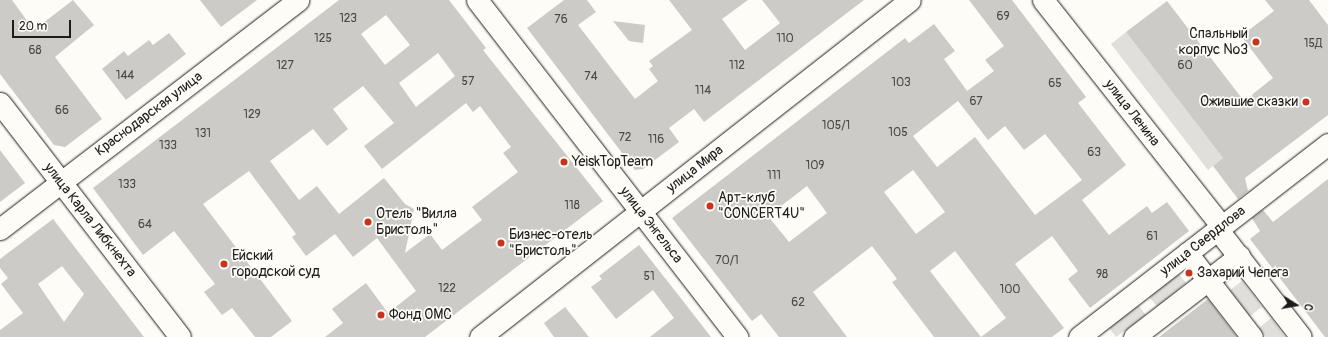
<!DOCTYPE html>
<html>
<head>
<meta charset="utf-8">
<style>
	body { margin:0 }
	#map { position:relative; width:1328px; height:337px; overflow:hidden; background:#fdfcf7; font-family:Pangolin,sans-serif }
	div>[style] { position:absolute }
	.green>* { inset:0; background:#e0dfdb }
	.building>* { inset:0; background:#cccbc8 }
	.roads { filter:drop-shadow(0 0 1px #1c1c1c) drop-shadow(0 0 1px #1c1c1c) }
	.minor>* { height:21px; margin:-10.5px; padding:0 10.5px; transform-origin:10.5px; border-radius:10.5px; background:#fdfcf7 }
	.dots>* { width:11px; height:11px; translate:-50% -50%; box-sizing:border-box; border:2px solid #fdfcf7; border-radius:50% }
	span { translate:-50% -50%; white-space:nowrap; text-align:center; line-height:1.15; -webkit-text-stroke:3.5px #fdfcf7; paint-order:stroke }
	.number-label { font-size:12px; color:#484847 }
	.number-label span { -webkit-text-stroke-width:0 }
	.poi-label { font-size:14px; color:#1c1c1c }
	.right { translate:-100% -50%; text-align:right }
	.left { translate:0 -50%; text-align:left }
	.street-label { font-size:14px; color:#1c1c1c }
	.north { position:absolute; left:1276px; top:285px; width:40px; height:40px; -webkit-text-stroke:3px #fdfcf7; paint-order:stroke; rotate:101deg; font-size:11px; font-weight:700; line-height:16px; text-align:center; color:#1c1c1c }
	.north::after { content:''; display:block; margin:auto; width:14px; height:18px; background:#1c1c1c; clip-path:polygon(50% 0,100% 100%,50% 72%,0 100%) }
	.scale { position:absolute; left:12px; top:20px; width:59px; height:18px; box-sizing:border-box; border:2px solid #1c1c1c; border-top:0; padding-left:5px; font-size:12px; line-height:14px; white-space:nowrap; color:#1c1c1c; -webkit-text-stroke:3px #fdfcf7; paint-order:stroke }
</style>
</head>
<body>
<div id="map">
	<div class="green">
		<div style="clip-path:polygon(1126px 32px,1223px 158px,1208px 170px,1111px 44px)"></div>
		<div style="clip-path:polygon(1179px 274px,1186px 283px,1157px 306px,1149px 297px)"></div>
		<div style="clip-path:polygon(1242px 281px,1262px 307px,1250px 316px,1230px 290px)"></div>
		<div style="clip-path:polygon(1138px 305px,1146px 315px,1116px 337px,1109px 328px)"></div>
		<div style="clip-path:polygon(1271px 318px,1285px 337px,1266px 337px,1259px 328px)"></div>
	</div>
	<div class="building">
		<div style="clip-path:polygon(0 0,12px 0,34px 30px,73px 0,94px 25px,55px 57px,102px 119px,65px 147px,54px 145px,0 74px)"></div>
		<div style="clip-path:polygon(200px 0,257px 0,221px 27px)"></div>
		<div style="clip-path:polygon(evenodd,339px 0,449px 0,486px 48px,483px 50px,603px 201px,425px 337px,325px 337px,343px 323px,332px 309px,366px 283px,388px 313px,416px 291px,377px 238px,353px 257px,335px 234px,306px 256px,292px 237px,296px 234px,249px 171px,203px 204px,292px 321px,271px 337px,255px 337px,232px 308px,222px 315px,204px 292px,215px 284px,174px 231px,143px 255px,93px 188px,339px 0,386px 15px,410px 45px,385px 65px,361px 34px,386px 15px,339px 0,438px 53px,455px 76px,416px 107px,399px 83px,438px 53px,339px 0,363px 86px,394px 123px,364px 146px,382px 169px,466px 103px,473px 112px,480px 106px,511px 147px,503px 153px,518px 172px,472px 207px,482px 220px,442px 250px,430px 234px,405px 253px,414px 209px,405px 204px,384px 178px,339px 214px,317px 186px,299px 200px,270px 161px,313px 129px,327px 146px,348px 129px,333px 109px,363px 86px)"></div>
		<div style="clip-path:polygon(564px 0,587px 0,596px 12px,578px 25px,635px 99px,658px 81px,649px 69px,653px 66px,649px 61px,692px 30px,669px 0,748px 0,722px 19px,745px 50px,780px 23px,762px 0,864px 0,704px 122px,694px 109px,669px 128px,679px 142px,643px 169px,635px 170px,527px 28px)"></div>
		<div style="clip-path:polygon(evenodd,969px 0,1012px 0,1086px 97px,1078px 103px,1126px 165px,1082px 200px,1109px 235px,1147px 206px,1152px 213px,1167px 202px,1189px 231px,1090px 308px,1068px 279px,1078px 271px,1052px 236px,1015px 264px,1064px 328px,1052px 337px,981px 337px,1006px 318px,955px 251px,930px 271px,981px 337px,934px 337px,892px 282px,897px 279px,872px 246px,813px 292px,847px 337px,779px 337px,761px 314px,752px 321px,672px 218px,905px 38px,909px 43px,934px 24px,955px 51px,944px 59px,967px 91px,994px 71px,985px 60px,1004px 46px,969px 0,958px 101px,988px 140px,1005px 126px,1024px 150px,1045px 134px,1082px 180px,1035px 215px,975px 137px,937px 167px,913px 136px,958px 101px,969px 0,913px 170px,945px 212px,916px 234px,884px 192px,913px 170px,969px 0,807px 186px,827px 213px,789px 242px,768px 216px,807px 186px)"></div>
		<div style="clip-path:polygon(1265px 0,1309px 0,1328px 25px,1328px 115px,1245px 178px,1248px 191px,1238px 199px,1213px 166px,1223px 158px,1126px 32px,1167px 1px,1244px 101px,1273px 78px,1241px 36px,1274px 11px)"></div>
		<div style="clip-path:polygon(613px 21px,645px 25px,643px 43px,629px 41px)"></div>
		<div style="clip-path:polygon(169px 33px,186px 54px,126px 100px,102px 69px,124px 51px,128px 56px,149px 40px,153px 45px)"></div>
		<div style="clip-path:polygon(0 150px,25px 183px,0 202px)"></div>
		<div style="clip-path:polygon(1328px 179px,1328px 337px,1325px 337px,1250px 239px,1260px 231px,1252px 218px,1263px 210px,1273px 222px)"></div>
		<div style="clip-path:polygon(evenodd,53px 219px,121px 307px,144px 337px,0 337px,0 330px,23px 313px,1px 284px,8px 278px,0 268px,0 259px,53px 219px,62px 266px,84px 294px,64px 322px,38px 284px,62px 266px)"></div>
		<div style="clip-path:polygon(639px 245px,676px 292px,711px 337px,650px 337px,674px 318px,653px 290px,616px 319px,591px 287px,602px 279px,599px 276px)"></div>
		<div style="clip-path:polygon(1208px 299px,1237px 337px,1159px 337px)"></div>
		<div style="clip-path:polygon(565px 307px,589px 337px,554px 337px,544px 323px)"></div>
	</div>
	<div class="roads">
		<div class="minor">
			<div style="left:477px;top:0;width:426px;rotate:52.3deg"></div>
			<div style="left:1043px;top:0;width:289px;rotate:51.7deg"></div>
			<div style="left:0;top:103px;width:295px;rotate:52.4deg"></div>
			<div style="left:0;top:229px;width:376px;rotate:-37.5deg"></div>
			<div style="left:1218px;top:230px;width:135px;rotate:52.2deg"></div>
			<div style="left:1187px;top:253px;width:106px;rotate:52.3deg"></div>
			<div style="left:480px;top:337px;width:546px;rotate:-38.09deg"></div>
			<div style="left:1079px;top:337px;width:315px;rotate:-37.8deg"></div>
			<div style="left:1134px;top:337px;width:133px;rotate:-37.6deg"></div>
		</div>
	</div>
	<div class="dots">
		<div style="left:1256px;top:42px;background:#c8321e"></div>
		<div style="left:1306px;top:102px;background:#c8321e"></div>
		<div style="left:564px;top:162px;background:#c8321e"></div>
		<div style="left:710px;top:206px;background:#c8321e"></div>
		<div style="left:368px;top:222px;background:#c8321e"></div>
		<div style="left:501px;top:243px;background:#c8321e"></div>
		<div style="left:224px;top:264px;background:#c8321e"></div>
		<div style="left:1189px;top:273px;background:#c8321e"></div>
		<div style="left:381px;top:315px;background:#c8321e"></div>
	</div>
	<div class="number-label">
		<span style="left:1003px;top:17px">69</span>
		<span style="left:348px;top:19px">123</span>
		<span style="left:561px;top:20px">76</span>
		<span style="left:323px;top:39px">125</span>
		<span style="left:785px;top:39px">110</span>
		<span style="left:1313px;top:44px">15Д</span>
		<span style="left:35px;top:51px">68</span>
		<span style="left:285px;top:66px">127</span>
		<span style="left:737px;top:66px">112</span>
		<span style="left:1185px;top:66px">60</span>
		<span style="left:125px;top:76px">144</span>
		<span style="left:591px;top:77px">74</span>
		<span style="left:468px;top:82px">57</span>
		<span style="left:901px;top:83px">103</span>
		<span style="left:1055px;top:84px">65</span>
		<span style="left:703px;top:91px">114</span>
		<span style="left:976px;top:102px">67</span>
		<span style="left:62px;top:111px">66</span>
		<span style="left:252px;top:115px">129</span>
		<span style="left:836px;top:126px">105/1</span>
		<span style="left:898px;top:133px">105</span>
		<span style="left:203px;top:134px">131</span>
		<span style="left:625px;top:138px">72</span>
		<span style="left:656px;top:140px">116</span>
		<span style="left:168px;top:146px">133</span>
		<span style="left:1094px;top:153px">63</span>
		<span style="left:815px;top:166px">109</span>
		<span style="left:774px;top:176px">111</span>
		<span style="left:127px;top:185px">133</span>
		<span style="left:572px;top:206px">118</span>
		<span style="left:145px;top:225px">64</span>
		<span style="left:1152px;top:237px">61</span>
		<span style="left:727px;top:261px">70/1</span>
		<span style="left:1102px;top:275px">98</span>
		<span style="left:649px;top:277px">51</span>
		<span style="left:447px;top:289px">122</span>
		<span style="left:1010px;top:290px">100</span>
		<span style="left:798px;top:303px">62</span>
	</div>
	<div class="poi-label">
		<span class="right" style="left:1248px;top:42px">Спальный<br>корпус №3</span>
		<span class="right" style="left:1298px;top:102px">Ожившие сказки</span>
		<span class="left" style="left:572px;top:162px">YeiskTopTeam</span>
		<span class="left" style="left:718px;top:206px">Арт-клуб<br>"CONCERT4U"</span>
		<span class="left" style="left:376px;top:222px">Отель "Вилла<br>Бристоль"</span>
		<span class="left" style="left:509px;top:243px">Бизнес-отель<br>"Бристоль"</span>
		<span class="left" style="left:232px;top:264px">Ейский<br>городской суд</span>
		<span class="left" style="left:1197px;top:273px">Захарий Чепега</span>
		<span class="left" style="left:389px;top:315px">Фонд ОМС</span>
	</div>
	<div class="street-label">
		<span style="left:1132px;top:113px;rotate:52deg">улица Ленина</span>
		<span style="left:149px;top:114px;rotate:-37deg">Краснодарская улица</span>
		<span style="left:695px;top:169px;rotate:-38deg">улица Мира</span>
		<span style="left:90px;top:220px;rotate:52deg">улица Карла Либкнехта</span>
		<span style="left:651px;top:225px;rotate:52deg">улица Энгельса</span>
		<span style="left:1203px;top:241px;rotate:-38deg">улица Свердлова</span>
	</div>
	<div class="north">С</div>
	<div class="scale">20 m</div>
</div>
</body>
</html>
